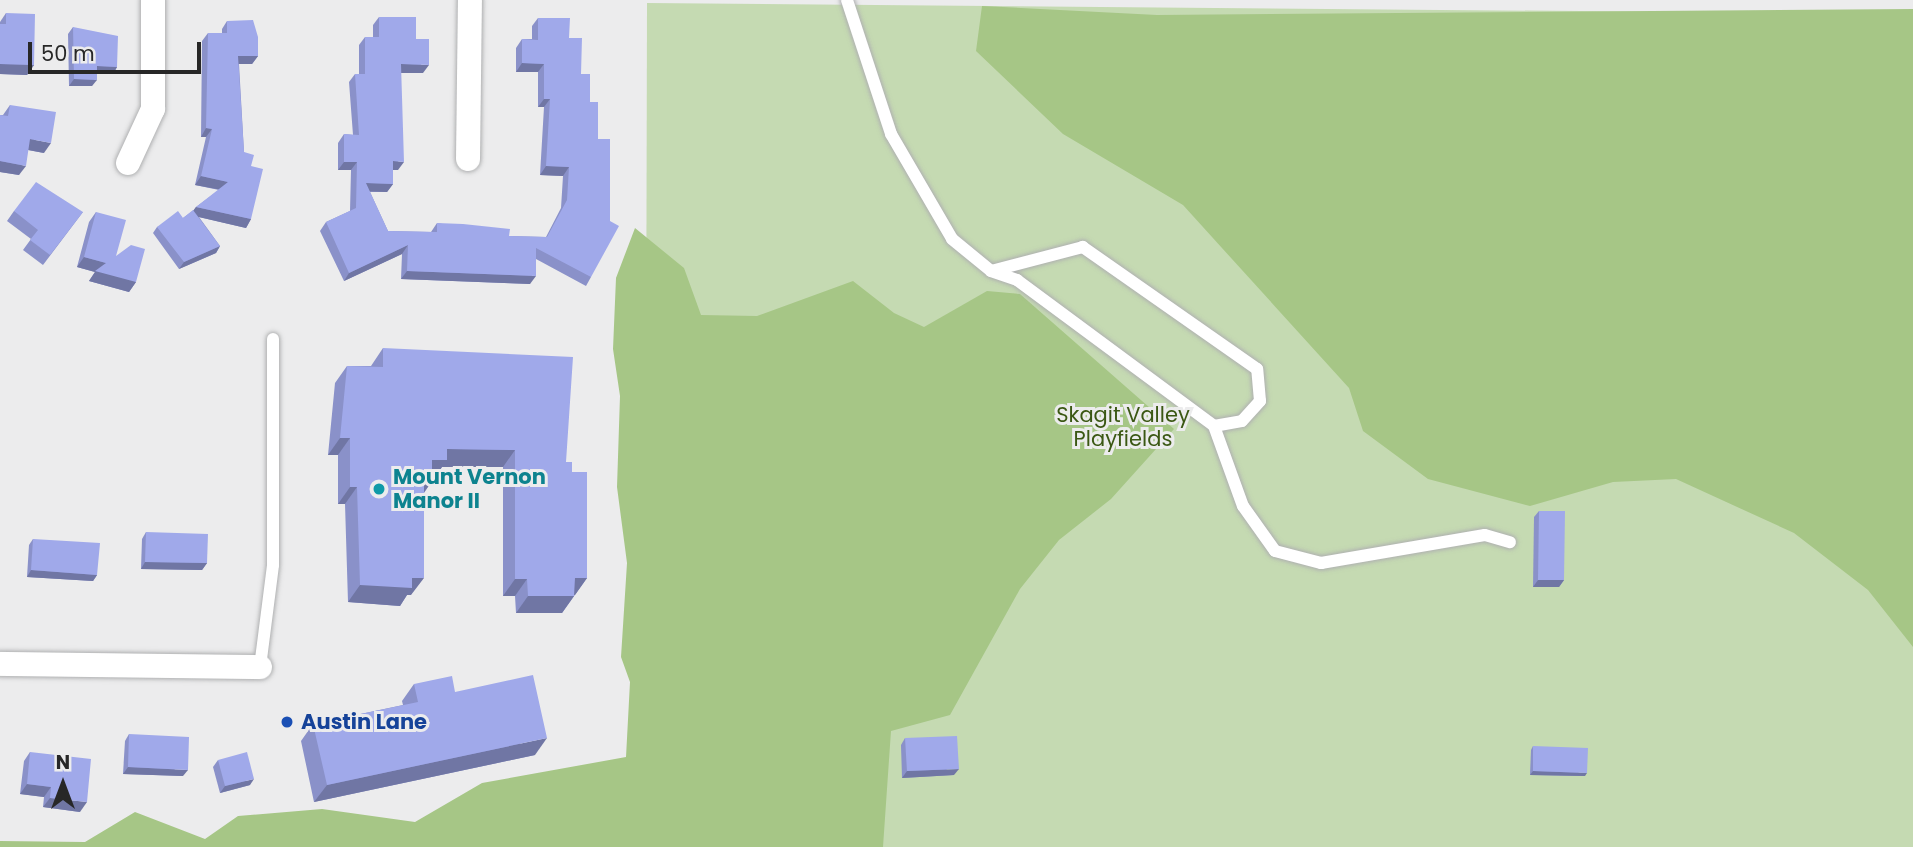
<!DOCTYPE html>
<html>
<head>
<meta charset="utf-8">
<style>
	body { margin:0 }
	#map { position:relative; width:1913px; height:847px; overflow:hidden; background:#ececed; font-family:Poppins,sans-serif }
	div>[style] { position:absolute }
	.green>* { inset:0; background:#c5dab2 }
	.forest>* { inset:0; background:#a6c686 }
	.roads { filter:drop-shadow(0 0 2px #afb0b1) drop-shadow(0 0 2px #afb0b1) }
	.lane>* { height:12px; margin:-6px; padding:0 6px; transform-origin:6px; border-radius:6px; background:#fff }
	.street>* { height:24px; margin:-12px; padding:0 12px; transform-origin:12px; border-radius:12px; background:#fff }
	.wall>* { inset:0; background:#8a91c9 }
	.shaded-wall>* { inset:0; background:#7076a4 }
	.building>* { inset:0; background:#a0a9ea }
	.dots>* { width:19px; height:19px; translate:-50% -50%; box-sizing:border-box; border:4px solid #ececed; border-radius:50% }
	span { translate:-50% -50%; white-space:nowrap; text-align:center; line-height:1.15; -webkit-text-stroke:6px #ececed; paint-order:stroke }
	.park-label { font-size:21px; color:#3b5814 }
	.culture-label { font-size:21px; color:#0d838f; font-weight:700 }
	.left { translate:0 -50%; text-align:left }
	.transit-label { font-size:21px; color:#164399; font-weight:700 }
	.north { position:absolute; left:28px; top:749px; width:70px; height:70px; -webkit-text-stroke:5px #ececed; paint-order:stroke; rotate:0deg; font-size:19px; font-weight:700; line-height:28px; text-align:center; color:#272727 }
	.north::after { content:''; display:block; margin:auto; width:24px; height:32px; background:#272727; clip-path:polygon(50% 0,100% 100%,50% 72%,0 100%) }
	.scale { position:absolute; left:28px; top:42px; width:173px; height:32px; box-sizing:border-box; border:4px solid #272727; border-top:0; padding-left:9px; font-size:21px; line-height:24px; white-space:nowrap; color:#272727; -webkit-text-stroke:5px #ececed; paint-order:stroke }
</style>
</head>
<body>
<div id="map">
	<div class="green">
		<div style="clip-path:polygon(647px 3px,1913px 14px,1913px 847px,645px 847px)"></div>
	</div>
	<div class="forest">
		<div style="clip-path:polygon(982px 6px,1157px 15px,1913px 9px,1913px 647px,1868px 590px,1794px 533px,1676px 479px,1613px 482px,1530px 506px,1428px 479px,1363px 431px,1349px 388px,1183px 205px,1063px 134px,976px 51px)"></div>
		<div style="clip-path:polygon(635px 228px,684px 268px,701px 315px,757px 316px,853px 281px,894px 313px,924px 327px,987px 291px,1020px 294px,1174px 429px,1111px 499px,1059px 540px,1020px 589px,950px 715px,891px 731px,883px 847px,0 847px,0 841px,85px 842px,135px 812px,205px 839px,238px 816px,322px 809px,415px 822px,482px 783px,626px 757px,630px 682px,621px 657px,627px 563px,617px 487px,620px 396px,613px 349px,616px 278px)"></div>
	</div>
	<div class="roads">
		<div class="lane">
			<div style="left:847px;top:0;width:141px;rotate:71.8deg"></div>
			<div style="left:891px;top:134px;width:121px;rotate:59.8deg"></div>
			<div style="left:952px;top:239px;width:50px;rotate:39.4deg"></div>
			<div style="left:991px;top:271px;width:28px;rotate:19deg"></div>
			<div style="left:1017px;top:280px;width:245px;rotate:36.5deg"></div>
			<div style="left:1214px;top:426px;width:28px;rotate:-10deg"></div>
			<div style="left:1242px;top:421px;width:27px;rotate:-48deg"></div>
			<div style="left:1260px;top:401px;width:32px;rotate:-95deg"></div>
			<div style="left:1257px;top:369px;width:213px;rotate:-145deg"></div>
			<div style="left:1083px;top:247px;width:95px;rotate:165.4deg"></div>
			<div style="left:1214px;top:426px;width:85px;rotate:70.1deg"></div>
			<div style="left:1243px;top:506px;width:55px;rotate:54.6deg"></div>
			<div style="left:1275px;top:551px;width:48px;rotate:14.6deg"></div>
			<div style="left:1321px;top:563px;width:166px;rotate:-9.7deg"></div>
			<div style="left:1485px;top:535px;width:26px;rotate:16deg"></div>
			<div style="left:260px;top:667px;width:103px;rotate:-82.7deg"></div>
			<div style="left:273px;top:565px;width:226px;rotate:-90deg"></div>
		</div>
		<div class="street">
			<div style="left:468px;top:159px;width:159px;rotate:-89.3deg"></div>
			<div style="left:128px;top:163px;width:60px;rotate:-65.2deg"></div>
			<div style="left:153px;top:109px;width:109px;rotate:-90deg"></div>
			<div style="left:0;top:664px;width:260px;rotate:0.7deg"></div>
		</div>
	</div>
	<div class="wall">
		<div style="clip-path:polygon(6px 13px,34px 65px,27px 75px,0 74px,0 22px)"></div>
		<div style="clip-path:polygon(379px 17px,416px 39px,423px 73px,401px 73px,398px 170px,393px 170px,393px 184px,387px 192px,370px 192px,388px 231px,431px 232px,437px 223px,509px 236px,546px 237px,561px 208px,563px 176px,540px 175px,544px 107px,538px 107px,538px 72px,516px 72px,516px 48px,522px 39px,532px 39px,532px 26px,538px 18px,569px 38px,581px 74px,591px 277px,586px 286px,536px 259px,530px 284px,401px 279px,402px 254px,344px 281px,320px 231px,326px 222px,350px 211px,351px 170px,338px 170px,338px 143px,344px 134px,353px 135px,349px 82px,355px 74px,359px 74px,359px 45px,365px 37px,373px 37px,373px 25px)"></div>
		<div style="clip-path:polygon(227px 21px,258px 56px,252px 64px,239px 64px,244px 152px,251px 166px,251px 219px,246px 228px,199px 217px,220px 246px,216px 253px,179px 269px,153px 233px,157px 227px,183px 218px,194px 210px,196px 207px,219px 190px,195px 185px,206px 137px,201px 137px,202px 41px,208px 33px,222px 33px,222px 29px)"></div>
		<div style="clip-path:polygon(73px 27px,117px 67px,113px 74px,97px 73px,92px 86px,69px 86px,68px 34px)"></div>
		<div style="clip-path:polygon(10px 105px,44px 153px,28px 150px,19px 175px,0 172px,0 115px,3px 115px)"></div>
		<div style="clip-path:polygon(14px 211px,83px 212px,43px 265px,23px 250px,31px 239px,7px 221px)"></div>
		<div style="clip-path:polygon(96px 212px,116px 256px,136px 282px,129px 292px,89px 281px,95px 272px,77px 267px,89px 222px)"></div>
		<div style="clip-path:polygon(383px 348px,566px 462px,572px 472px,587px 578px,562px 613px,516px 613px,515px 596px,503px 596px,503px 467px,442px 467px,435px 477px,432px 477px,432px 481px,424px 493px,411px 595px,407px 595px,400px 606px,348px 602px,345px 504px,338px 504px,338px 455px,328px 455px,335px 383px,347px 366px,371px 366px)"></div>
		<div style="clip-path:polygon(1539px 511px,1564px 580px,1559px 587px,1533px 587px,1534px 517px)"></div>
		<div style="clip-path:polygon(146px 532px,207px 563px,202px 570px,141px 569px,142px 539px)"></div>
		<div style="clip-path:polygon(33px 539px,97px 575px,93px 581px,27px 577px,29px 545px)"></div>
		<div style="clip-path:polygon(414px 684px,455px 692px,535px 755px,314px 802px,301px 741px,313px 724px,403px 705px,402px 701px)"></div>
		<div style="clip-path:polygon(129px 734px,183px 776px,123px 774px,125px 741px)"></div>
		<div style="clip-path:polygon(905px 738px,954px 775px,902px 778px,901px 745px)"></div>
		<div style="clip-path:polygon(1533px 746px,1585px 776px,1530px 775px,1531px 750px)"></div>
		<div style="clip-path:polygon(30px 752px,80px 812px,43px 807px,44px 797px,20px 794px,24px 761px)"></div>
		<div style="clip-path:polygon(218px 760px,250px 785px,220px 793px,213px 767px)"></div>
	</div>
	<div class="shaded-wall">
		<div style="clip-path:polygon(238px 56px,258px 56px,252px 64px,233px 64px)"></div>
		<div style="clip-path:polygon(522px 63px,544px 64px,538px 72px,516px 72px)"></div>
		<div style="clip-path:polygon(0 64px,34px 65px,27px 75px,0 74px)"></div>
		<div style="clip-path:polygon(401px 64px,429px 65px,423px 73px,395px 73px)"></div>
		<div style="clip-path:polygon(97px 66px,117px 67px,113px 74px,93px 73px)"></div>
		<div style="clip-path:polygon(74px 79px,97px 80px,92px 86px,69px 86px)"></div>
		<div style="clip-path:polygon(544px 99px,550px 99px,544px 107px,538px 107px)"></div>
		<div style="clip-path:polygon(206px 128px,212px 129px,206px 137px,201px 137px)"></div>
		<div style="clip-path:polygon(30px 139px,51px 143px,44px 153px,23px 149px)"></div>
		<div style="clip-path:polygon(0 161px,26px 166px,19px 175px,0 172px)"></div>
		<div style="clip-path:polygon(393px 161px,404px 162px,398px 170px,387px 170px)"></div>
		<div style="clip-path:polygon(344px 162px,357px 162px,351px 170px,338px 170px)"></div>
		<div style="clip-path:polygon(546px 166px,569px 167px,563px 176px,540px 175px)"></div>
		<div style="clip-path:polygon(201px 176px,228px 182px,222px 190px,195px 185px)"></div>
		<div style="clip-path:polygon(366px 183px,393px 184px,387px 192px,360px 191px)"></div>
		<div style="clip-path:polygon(196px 207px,251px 219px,246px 228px,190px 215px)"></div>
		<div style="clip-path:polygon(408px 245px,402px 254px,344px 281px,349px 273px)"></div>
		<div style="clip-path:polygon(220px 246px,216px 253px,179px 269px,184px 262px)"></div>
		<div style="clip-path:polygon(84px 257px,106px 263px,136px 282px,129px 292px,89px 281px,95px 272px,77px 267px)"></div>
		<div style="clip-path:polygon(407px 271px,536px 276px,530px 284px,401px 279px)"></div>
		<div style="clip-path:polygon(340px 438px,350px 438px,338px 455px,328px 455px)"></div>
		<div style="clip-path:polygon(447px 449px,515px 450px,503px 467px,442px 467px,435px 477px,420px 477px,432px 460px)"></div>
		<div style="clip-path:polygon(424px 481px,432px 481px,420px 498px)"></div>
		<div style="clip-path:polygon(350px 487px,357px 487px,345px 504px,338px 504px)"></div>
		<div style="clip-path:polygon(145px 562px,207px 563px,202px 570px,141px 569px)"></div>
		<div style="clip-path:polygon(31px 570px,97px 575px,93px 581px,27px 577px)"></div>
		<div style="clip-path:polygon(412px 578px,424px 578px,411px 595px,407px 595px,400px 606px,348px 602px,360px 585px)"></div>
		<div style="clip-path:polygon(575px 578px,587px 578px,575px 595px,563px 595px)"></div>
		<div style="clip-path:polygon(515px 579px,527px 579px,515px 596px,503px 596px)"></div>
		<div style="clip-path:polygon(1538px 580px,1564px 580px,1559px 587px,1533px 587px)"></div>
		<div style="clip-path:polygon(528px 596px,574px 596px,562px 613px,516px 613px)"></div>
		<div style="clip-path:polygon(547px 738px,535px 755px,314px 802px,327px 785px)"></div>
		<div style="clip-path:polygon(128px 767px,188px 770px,183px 776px,123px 774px)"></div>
		<div style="clip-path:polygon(959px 769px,954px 775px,902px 778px,907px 771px)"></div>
		<div style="clip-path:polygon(1533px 771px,1587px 773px,1585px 776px,1530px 775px)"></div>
		<div style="clip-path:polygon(254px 779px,250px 785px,220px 793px,225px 786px)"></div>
		<div style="clip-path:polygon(27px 784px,51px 787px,44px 797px,20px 794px)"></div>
		<div style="clip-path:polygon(50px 798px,87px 802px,80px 812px,43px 807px)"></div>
	</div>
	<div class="building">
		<div style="clip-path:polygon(6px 13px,35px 14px,34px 65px,0 64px,0 24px,6px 24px)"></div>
		<div style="clip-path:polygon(379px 17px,416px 17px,416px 39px,429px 39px,429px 65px,401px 64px,404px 162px,393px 161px,393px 184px,366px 183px,388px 231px,437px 232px,437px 223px,463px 224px,510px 229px,509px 236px,547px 237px,567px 200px,569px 167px,546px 166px,550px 99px,544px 99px,544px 64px,522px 63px,522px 39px,538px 40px,538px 18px,570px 18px,569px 38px,582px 38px,581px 74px,590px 74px,590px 102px,598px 102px,598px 139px,610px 139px,610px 221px,619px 226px,591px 277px,536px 248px,536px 276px,407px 271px,408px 245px,349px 273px,326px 222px,356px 208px,357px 162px,344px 162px,344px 134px,359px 135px,355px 74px,365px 74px,365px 37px,379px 37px)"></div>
		<div style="clip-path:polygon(253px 20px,258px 37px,258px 56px,238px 56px,244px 152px,254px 155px,251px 166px,263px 169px,251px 219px,196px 207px,228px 182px,201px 176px,212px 129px,206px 128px,208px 33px,227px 33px,227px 21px)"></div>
		<div style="clip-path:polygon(73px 27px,118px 36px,117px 67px,97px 66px,97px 80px,74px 79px)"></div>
		<div style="clip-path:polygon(10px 105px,56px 112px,51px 143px,30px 139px,26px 166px,0 161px,0 115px,8px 116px)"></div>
		<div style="clip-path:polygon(36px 182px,83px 212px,50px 255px,30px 240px,38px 230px,14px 211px)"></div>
		<div style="clip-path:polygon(193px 210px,220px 246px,184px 262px,157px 227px,178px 211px,183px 218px)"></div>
		<div style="clip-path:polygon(96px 212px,126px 220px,116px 256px,131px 245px,145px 249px,136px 282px,95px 271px,106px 263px,84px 257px)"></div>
		<div style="clip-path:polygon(383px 348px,573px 357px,566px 462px,572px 462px,572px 472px,587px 472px,587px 578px,575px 578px,574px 596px,528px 596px,527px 579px,515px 579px,515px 450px,447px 449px,447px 460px,432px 460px,432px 481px,424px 481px,424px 578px,412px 578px,412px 588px,360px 585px,357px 487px,350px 487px,350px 438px,340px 438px,347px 366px,383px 367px)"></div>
		<div style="clip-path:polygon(1539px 511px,1565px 511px,1564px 580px,1538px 580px)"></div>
		<div style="clip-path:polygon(146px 532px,208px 534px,207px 563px,145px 562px)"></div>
		<div style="clip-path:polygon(33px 539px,100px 543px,97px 575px,31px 570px)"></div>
		<div style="clip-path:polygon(533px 675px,547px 738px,327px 785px,313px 724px,418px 702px,414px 684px,452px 676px,455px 692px)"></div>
		<div style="clip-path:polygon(129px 734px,189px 737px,188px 770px,128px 767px)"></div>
		<div style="clip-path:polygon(957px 736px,959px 769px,907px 771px,905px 738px)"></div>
		<div style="clip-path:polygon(1533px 746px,1588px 748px,1587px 773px,1533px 771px)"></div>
		<div style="clip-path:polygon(30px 752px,91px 759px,87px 802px,50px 798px,51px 787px,27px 784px)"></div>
		<div style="clip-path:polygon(247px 752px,254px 779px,225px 786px,218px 760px)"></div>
	</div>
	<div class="dots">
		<div style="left:379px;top:489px;background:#0f9aa8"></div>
		<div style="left:287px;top:722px;background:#1a4fb4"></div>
	</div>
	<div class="park-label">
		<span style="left:1123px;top:427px">Skagit Valley<br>Playfields</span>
	</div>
	<div class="culture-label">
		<span class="left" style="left:393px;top:489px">Mount Vernon<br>Manor II</span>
	</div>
	<div class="transit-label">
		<span class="left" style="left:301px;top:722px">Austin Lane</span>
	</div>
	<div class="north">N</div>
	<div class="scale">50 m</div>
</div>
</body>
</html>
